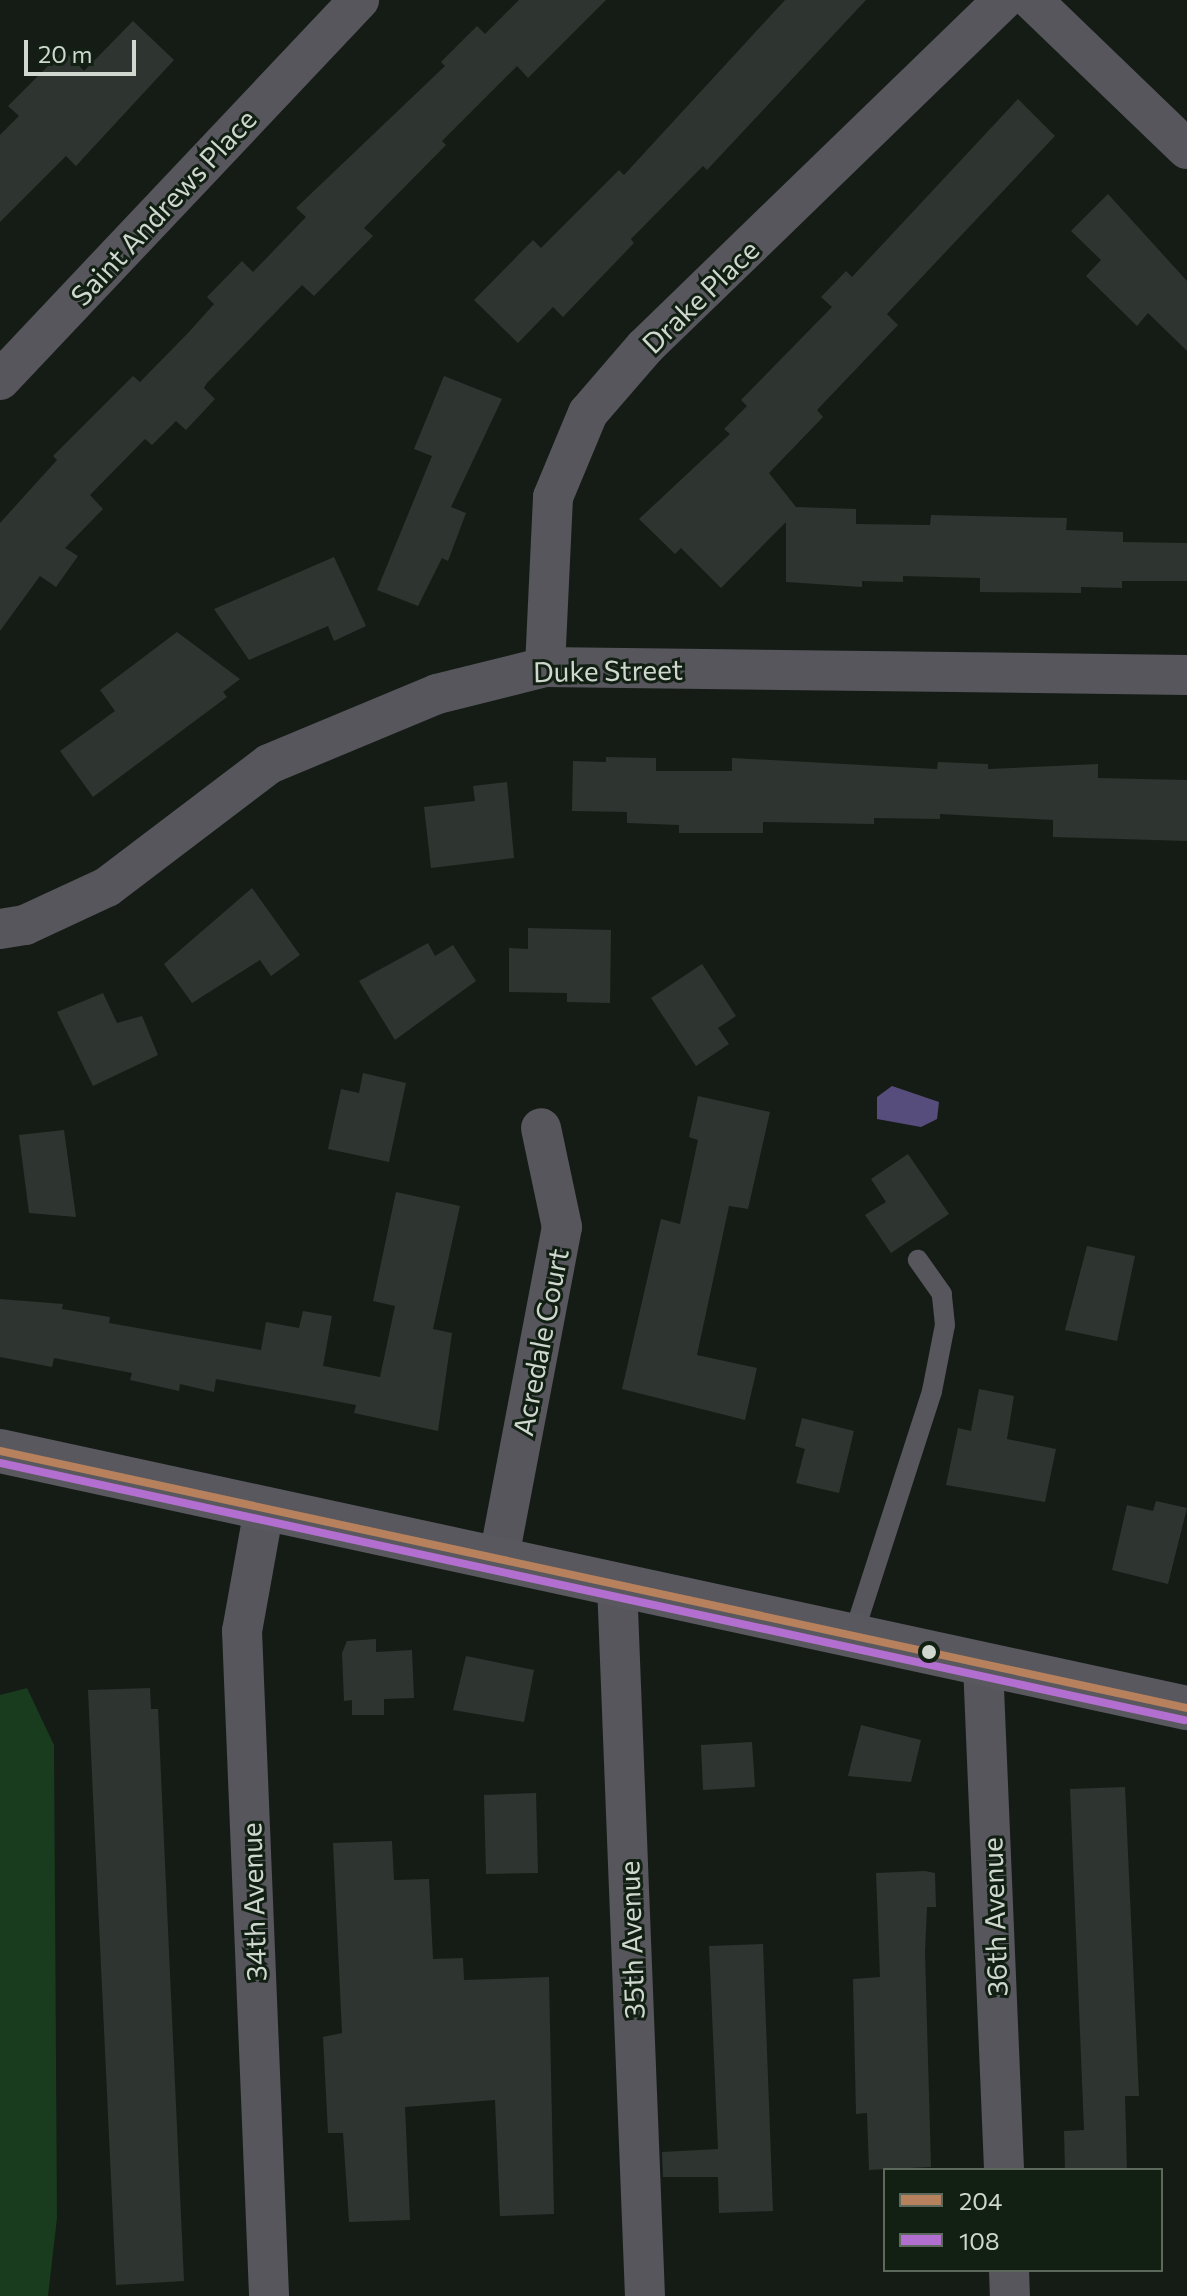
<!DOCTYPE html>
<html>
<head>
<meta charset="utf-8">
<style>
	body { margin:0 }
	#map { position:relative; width:1187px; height:2296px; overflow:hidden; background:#151c16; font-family:Commissioner,sans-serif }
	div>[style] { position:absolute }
	.green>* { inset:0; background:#193b1e }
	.water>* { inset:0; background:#574d7c }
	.building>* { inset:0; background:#2e342f }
	.lane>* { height:20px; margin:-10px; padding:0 10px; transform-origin:10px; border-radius:10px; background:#56565c }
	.street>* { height:40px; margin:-20px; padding:0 20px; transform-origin:20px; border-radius:20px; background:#56565c }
	.secondary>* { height:44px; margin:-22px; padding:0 22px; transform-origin:22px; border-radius:22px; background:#58585e }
	.bus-1>* { height:8px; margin:-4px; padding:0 4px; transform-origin:4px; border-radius:4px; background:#b6815c }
	.bus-2>* { height:8px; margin:-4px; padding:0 4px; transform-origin:4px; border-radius:4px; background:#b36fd0 }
	.dots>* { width:22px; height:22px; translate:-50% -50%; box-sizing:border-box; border:4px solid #121f13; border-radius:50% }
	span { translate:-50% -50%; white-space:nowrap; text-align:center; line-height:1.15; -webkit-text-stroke:6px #121f13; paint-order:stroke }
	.street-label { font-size:28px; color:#cfd7cf }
	.legend { position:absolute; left:883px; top:2168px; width:280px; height:104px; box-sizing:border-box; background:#121f13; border:2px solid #5e695e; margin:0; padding:10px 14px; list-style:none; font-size:24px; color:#cfd7cf }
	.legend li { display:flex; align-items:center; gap:16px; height:40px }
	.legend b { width:40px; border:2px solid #5e695e }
	.scale { position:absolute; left:24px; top:40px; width:112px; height:36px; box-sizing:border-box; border:4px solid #cfd7cf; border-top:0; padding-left:10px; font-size:24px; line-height:28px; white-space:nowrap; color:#cfd7cf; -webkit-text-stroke:6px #121f13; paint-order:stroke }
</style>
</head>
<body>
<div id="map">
	<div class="green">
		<div style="clip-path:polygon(27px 1688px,54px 1745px,57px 2218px,48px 2296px,0 2296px,0 1695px)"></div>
	</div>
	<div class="water">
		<div style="clip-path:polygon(892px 1086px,939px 1102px,937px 1119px,921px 1127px,877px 1119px,877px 1097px)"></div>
	</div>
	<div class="building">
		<div style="clip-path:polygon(519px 0,606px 0,528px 78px,517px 66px,442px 141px,446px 145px,364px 228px,373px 236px,314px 296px,302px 285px,207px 383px,204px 388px,215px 399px,186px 430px,176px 421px,152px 445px,145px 439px,90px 495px,103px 509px,65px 548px,78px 556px,56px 587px,40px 576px,0 631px,0 523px,57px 460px,53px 456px,133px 376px,140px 382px,189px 332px,214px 304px,207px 297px,242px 261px,253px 272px,306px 217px,296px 208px,445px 66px,441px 62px,477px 26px,485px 34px)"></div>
		<div style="clip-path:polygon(785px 0,866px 0,707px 170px,703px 166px,631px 239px,634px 243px,563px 317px,553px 307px,518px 343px,474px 300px,533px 240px,541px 248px,619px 170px,624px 175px)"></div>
		<div style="clip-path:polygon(133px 21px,174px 60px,76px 166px,66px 156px,0 222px,0 135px,19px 116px,8px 106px,64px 50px,84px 71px)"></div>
		<div style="clip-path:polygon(1018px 99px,1055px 136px,887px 314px,898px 325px,817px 410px,823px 417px,769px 473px,796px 507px,856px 509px,856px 524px,930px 525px,931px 515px,1067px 518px,1066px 530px,1123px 532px,1123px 542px,1187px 543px,1187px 581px,1122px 581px,1122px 588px,1081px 587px,1081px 593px,980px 592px,980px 578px,903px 576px,903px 582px,862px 581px,862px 587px,786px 582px,786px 522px,721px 588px,681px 548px,675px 554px,639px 519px,730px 434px,724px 429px,747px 406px,741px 400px,832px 307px,821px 297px,846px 271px,852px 277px)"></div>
		<div style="clip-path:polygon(1108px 194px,1187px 281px,1187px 351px,1148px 313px,1137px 326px,1086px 276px,1101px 260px,1071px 231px)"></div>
		<div style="clip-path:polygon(444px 376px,502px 399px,451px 507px,466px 513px,448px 561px,442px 558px,418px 606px,377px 590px,432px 456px,414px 449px)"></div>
		<div style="clip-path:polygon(334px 557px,366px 626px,334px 641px,328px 626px,249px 660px,214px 609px)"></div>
		<div style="clip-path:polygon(177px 632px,240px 679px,223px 692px,227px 697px,93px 797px,60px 751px,115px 711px,100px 690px)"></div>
		<div style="clip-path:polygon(606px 757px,656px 758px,656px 771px,732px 771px,732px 758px,937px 769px,938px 762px,988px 764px,988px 769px,1098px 764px,1098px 778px,1187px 780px,1187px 841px,1053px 837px,1053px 820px,940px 814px,940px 819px,874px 818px,874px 824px,763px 822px,763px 833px,679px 833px,679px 825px,627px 823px,627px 812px,572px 811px,573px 761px,606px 762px)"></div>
		<div style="clip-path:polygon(507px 782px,514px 858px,431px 868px,424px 807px,475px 801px,473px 786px)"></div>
		<div style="clip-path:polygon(252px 888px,300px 955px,271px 976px,260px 960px,192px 1003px,164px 964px)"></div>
		<div style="clip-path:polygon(528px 928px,611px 930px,610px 1003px,567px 1002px,567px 993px,509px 992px,509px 948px,528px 949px)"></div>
		<div style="clip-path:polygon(428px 943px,435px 956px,453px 945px,476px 981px,395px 1040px,359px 981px)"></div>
		<div style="clip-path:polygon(702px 964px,736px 1016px,718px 1028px,729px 1044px,696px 1066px,651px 998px)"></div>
		<div style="clip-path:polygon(103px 993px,117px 1023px,142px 1016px,158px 1055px,93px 1086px,57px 1012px)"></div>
		<div style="clip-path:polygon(363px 1073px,406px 1083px,389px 1162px,328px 1149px,341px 1089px,359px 1093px)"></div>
		<div style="clip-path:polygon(698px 1096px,770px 1112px,748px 1209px,729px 1206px,697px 1355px,757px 1368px,745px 1420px,622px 1389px,661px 1219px,680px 1224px,698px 1140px,689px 1137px)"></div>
		<div style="clip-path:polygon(64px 1130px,76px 1217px,29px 1213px,19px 1135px)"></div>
		<div style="clip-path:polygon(908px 1154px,949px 1214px,891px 1253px,865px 1215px,886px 1202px,871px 1179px)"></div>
		<div style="clip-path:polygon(396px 1192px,460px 1206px,433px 1329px,452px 1333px,438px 1431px,354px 1413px,356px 1405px,216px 1379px,214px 1392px,180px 1384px,179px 1391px,130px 1380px,132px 1373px,54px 1358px,52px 1367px,0 1357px,0 1299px,63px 1304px,62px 1309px,110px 1317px,109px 1323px,261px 1350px,266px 1322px,299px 1328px,303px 1311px,332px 1316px,323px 1366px,380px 1377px,395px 1306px,373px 1301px)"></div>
		<div style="clip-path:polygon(1087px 1246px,1135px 1256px,1117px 1341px,1065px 1330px)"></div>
		<div style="clip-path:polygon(979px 1389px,1014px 1396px,1007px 1439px,1056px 1449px,1045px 1502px,946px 1485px,958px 1428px,971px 1431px)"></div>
		<div style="clip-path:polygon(802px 1418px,854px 1431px,839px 1493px,796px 1483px,805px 1449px,795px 1446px)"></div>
		<div style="clip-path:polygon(1156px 1501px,1187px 1508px,1168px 1584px,1112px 1570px,1127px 1505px,1153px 1511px)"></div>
		<div style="clip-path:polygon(376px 1639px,376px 1652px,412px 1650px,414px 1698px,384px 1699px,384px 1715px,352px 1715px,352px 1700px,344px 1701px,342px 1653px,347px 1641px)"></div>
		<div style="clip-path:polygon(466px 1656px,534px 1670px,524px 1722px,453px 1710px)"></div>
		<div style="clip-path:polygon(150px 1688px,151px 1709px,158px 1709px,184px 2281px,116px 2285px,88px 1690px)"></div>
		<div style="clip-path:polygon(861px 1725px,921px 1740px,911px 1782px,848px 1776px)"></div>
		<div style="clip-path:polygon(752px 1742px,755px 1787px,703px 1790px,701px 1745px)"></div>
		<div style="clip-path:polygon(1125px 1787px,1139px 2096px,1125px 2096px,1127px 2170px,1065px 2170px,1064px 2131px,1084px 2130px,1070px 1789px)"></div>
		<div style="clip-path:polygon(536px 1793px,538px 1873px,486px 1874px,484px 1795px)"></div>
		<div style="clip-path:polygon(392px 1841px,394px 1880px,429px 1879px,433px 1959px,463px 1958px,464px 1980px,549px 1977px,554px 2214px,500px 2216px,495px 2100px,405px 2107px,410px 2220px,349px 2222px,343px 2133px,328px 2133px,323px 2037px,342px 2033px,333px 1843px)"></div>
		<div style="clip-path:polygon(925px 1871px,935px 1873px,936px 1907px,927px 1907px,925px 1952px,931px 2167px,869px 2170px,867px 2113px,856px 2114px,853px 1979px,880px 1977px,876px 1873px)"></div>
		<div style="clip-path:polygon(763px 1944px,773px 2211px,719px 2213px,718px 2177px,663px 2177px,662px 2152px,718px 2149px,709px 1946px)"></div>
	</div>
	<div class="lane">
		<div style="left:853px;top:1636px;width:257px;rotate:-72.1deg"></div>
		<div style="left:932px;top:1391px;width:67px;rotate:-78.9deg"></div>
		<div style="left:945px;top:1325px;width:31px;rotate:-96deg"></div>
		<div style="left:942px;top:1294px;width:42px;rotate:-125.2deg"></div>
	</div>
	<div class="street">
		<div style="left:1032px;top:0;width:215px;rotate:43.9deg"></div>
		<div style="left:0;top:380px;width:523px;rotate:-46.63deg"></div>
		<div style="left:545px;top:667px;width:170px;rotate:-87.3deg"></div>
		<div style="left:553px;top:497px;width:91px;rotate:-67.4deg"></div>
		<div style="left:588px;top:413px;width:87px;rotate:-49.2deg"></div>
		<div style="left:645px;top:347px;width:499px;rotate:-44.1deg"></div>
		<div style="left:0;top:929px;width:25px;rotate:-9deg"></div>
		<div style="left:25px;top:925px;width:90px;rotate:-24.9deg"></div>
		<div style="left:107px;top:887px;width:203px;rotate:-37.2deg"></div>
		<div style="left:269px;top:764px;width:182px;rotate:-22.6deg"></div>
		<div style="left:437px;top:694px;width:111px;rotate:-14deg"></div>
		<div style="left:545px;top:667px;width:642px;rotate:0.71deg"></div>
		<div style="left:264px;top:1509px;width:124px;rotate:100.2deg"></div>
		<div style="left:242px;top:1631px;width:666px;rotate:87.67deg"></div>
		<div style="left:499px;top:1557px;width:336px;rotate:-79.2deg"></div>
		<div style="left:562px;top:1227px;width:101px;rotate:-102deg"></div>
		<div style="left:617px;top:1584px;width:713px;rotate:87.75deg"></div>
		<div style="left:983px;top:1664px;width:506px;rotate:87.62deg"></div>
		<div style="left:1009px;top:2270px;width:26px;rotate:88deg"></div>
	</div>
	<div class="secondary">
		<div style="left:0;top:1451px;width:1215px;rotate:12.22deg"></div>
	</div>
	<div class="bus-1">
		<div style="left:0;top:1451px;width:1215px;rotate:12.22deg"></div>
	</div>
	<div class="bus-2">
		<div style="left:0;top:1463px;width:1212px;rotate:12.25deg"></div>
	</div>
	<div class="dots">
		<div style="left:929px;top:1652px;background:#cfd7cf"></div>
	</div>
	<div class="street-label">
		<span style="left:163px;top:207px;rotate:-47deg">Saint Andrews Place</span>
		<span style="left:700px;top:296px;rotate:-44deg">Drake Place</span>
		<span style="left:608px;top:670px;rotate:-1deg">Duke Street</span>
		<span style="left:540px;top:1342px;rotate:-79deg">Acredale Court</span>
		<span style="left:253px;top:1902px;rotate:-92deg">34th Avenue</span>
		<span style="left:994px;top:1917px;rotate:-92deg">36th Avenue</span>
		<span style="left:631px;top:1940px;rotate:-92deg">35th Avenue</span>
	</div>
	<ul class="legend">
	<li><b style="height:10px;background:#b6815c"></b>204</li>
	<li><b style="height:10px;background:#b36fd0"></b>108</li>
	</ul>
	<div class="scale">20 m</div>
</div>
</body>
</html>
